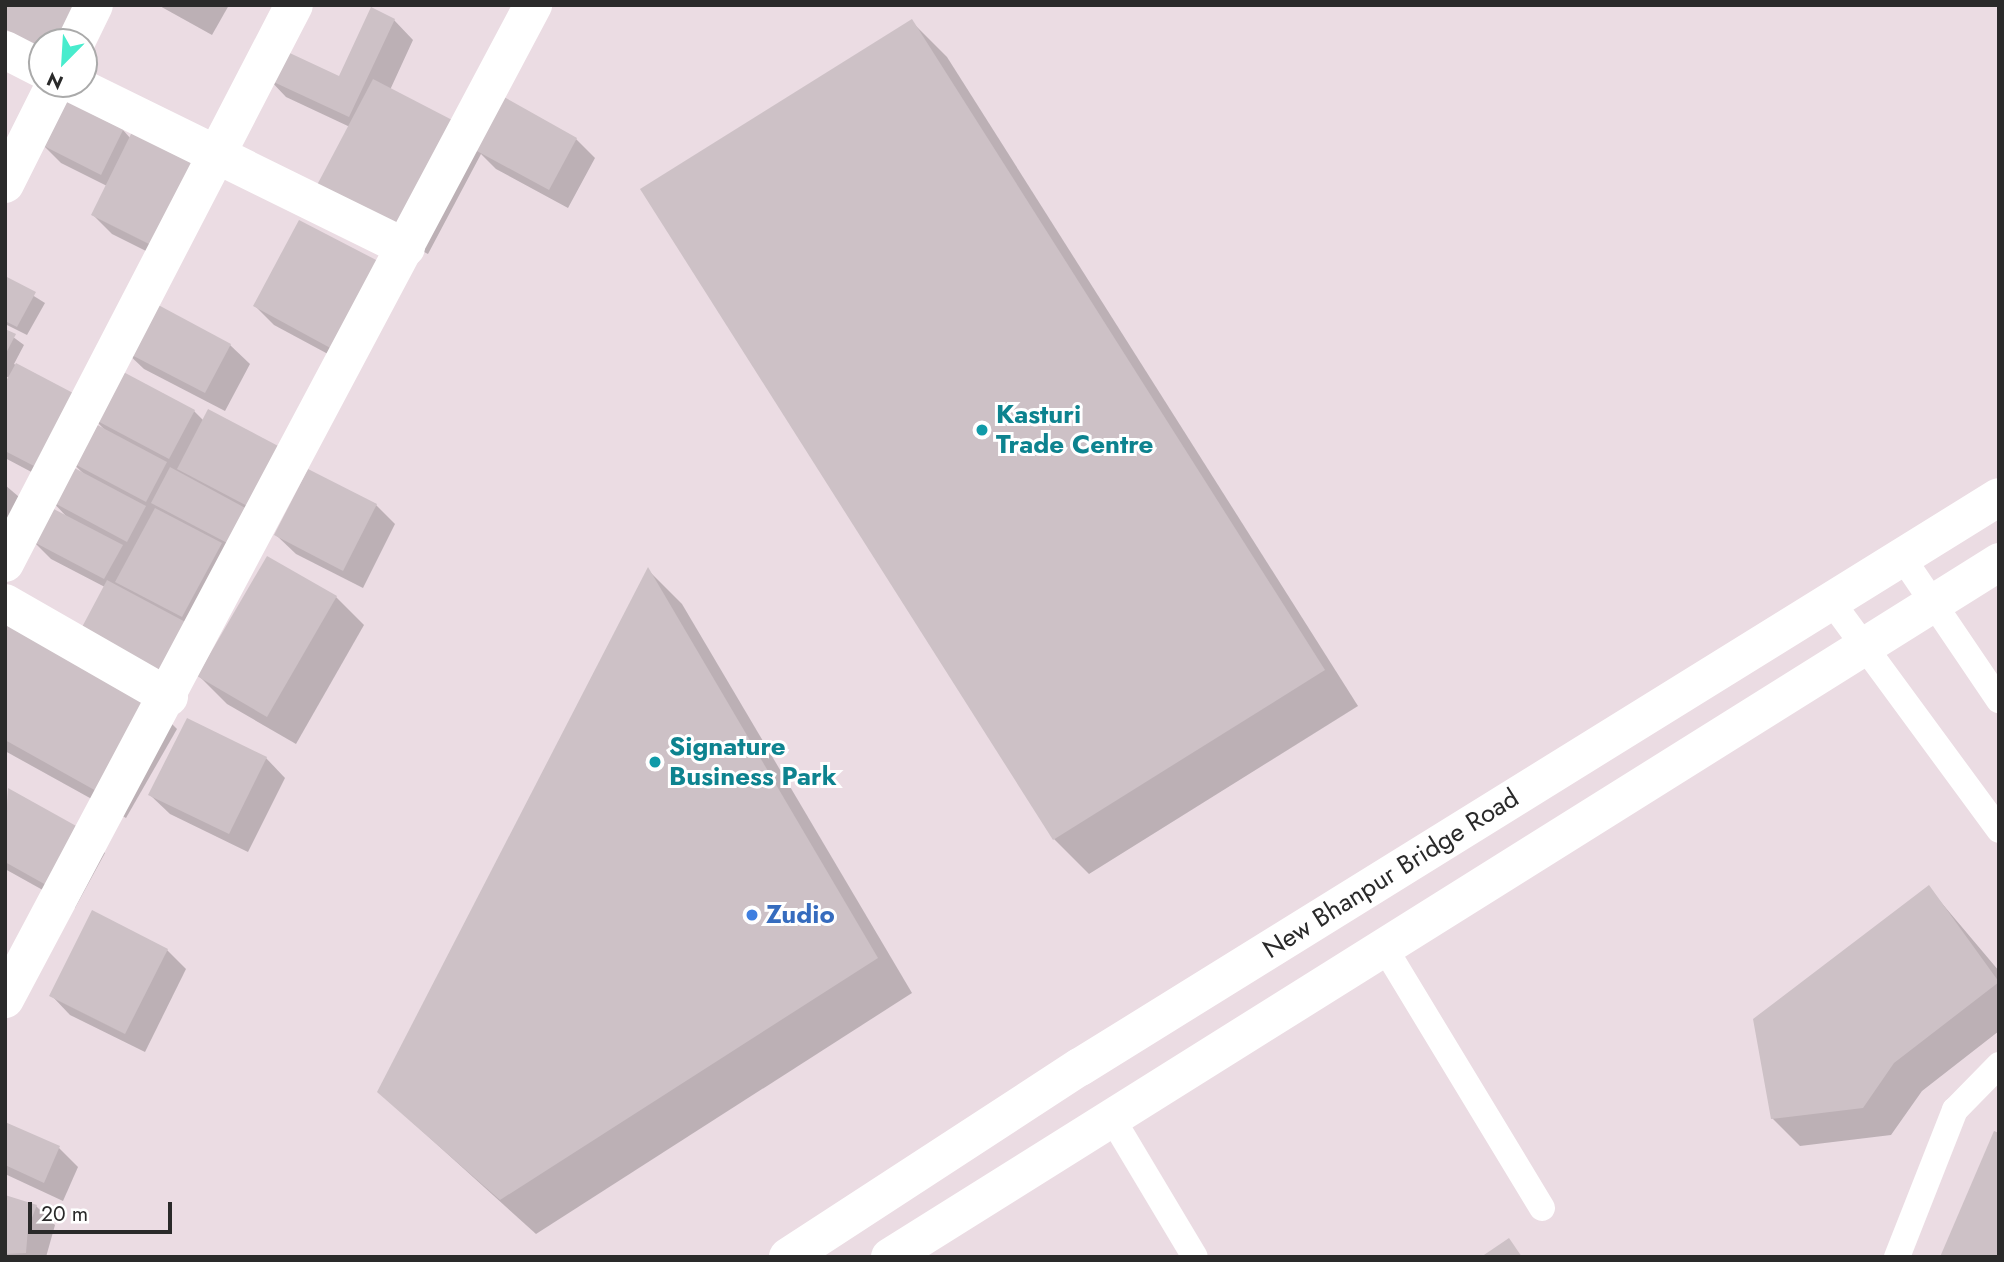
<!DOCTYPE html>
<html>
<head>
<meta charset="utf-8">
<style>
	body { margin:0 }
	#map { position:relative; width:2004px; height:1262px; overflow:hidden; background:#ebdce3; font-family:Jost,sans-serif }
	div>[style] { position:absolute }
	.shadow>* { inset:0; background:#0003 }
	.building>* { inset:0; background:#cdc1c6 }
	.lane>* { height:26px; margin:-13px; padding:0 13px; transform-origin:13px; border-radius:13px; background:#fff }
	.street>* { height:38px; margin:-19px; padding:0 19px; transform-origin:19px; border-radius:19px; background:#fff }
	.secondary>* { height:38px; margin:-19px; padding:0 19px; transform-origin:19px; border-radius:19px; background:#fff }
	.dots>* { width:19px; height:19px; translate:-50% -50%; box-sizing:border-box; border:4px solid #fff; border-radius:50% }
	span { translate:-50% -50%; white-space:nowrap; text-align:center; line-height:1.15; -webkit-text-stroke:6px #fff; paint-order:stroke }
	.culture-label { font-size:26px; color:#0d838f; font-weight:700 }
	.left { translate:0 -50%; text-align:left }
	.street-label { font-size:26px; color:#2a2a2a }
	.shop-label { font-size:26px; color:#366cbe; font-weight:700 }
	.frame { position:absolute; inset:0; border:7px solid #2a2a2a; pointer-events:none }
	.north { position:absolute; left:28px; top:28px; width:70px; height:70px; box-sizing:border-box; background:#fff; border:2px solid #aaa; border-radius:50%; rotate:204deg; font-size:19px; font-weight:700; line-height:28px; text-align:center; color:#2a2a2a }
	.north::after { content:''; display:block; margin:auto; width:24px; height:32px; background:#48eccd; clip-path:polygon(50% 0,100% 100%,50% 72%,0 100%) }
	.scale { position:absolute; left:28px; top:1202px; width:144px; height:32px; box-sizing:border-box; border:4px solid #2a2a2a; border-top:0; padding-left:9px; font-size:21px; line-height:24px; white-space:nowrap; color:#2a2a2a; -webkit-text-stroke:5px #fff; paint-order:stroke }
</style>
</head>
<body>
<div id="map">
	<div class="shadow">
		<div style="clip-path:polygon(158px 5px,229px 5px,212px 35px)"></div>
		<div style="clip-path:polygon(394px 20px,413px 40px,390px 90px,478px 147px,576px 139px,595px 158px,568px 208px,496px 169px,481px 154px,428px 254px,347px 213px,350px 127px,286px 97px,267px 77px,339px 78px)"></div>
		<div style="clip-path:polygon(912px 22px,947px 57px,1358px 706px,1089px 874px,1054px 839px)"></div>
		<div style="clip-path:polygon(123px 130px,131px 139px,170px 263px,112px 234px,93px 215px,107px 186px,61px 163px,42px 144px)"></div>
		<div style="clip-path:polygon(299px 223px,354px 368px,274px 325px,255px 306px)"></div>
		<div style="clip-path:polygon(5px 278px,45px 303px,27px 335px,5px 324px)"></div>
		<div style="clip-path:polygon(149px 302px,230px 345px,250px 364px,225px 411px,144px 369px,124px 350px)"></div>
		<div style="clip-path:polygon(evenodd,5px 331px,24px 345px,14px 364px,72px 394px,194px 411px,204px 421px,281px 450px,201px 637px,51px 559px,32px 540px,66px 516px,49px 498px,56px 485px,5px 458px,5px 387px,10px 378px,5px 376px,5px 331px,90px 415px,105px 430px,87px 422px,90px 415px,5px 331px,67px 458px,84px 474px,64px 465px,67px 458px)"></div>
		<div style="clip-path:polygon(5px 485px,32px 508px,5px 560px)"></div>
		<div style="clip-path:polygon(376px 505px,395px 524px,363px 588px,296px 554px,276px 535px)"></div>
		<div style="clip-path:polygon(267px 558px,336px 597px,364px 625px,296px 744px,227px 704px,199px 676px)"></div>
		<div style="clip-path:polygon(648px 570px,682px 604px,912px 993px,536px 1234px,379px 1092px)"></div>
		<div style="clip-path:polygon(5px 620px,149px 701px,177px 729px,126px 818px,5px 751px)"></div>
		<div style="clip-path:polygon(266px 758px,285px 778px,248px 852px,170px 814px,150px 795px)"></div>
		<div style="clip-path:polygon(8px 791px,86px 834px,105px 853px,75px 908px,5px 869px)"></div>
		<div style="clip-path:polygon(1929px 888px,1999px 971px,1999px 1031px,1922px 1091px,1891px 1135px,1800px 1146px,1772px 1118px)"></div>
		<div style="clip-path:polygon(167px 950px,186px 969px,145px 1052px,70px 1015px,51px 995px)"></div>
		<div style="clip-path:polygon(5px 1124px,59px 1148px,78px 1167px,63px 1201px,5px 1174px)"></div>
		<div style="clip-path:polygon(5px 1196px,36px 1206px,55px 1225px,46px 1257px,5px 1257px)"></div>
	</div>
	<div class="building">
		<div style="clip-path:polygon(5px 5px,78px 5px,58px 42px,42px 42px,42px 49px,5px 29px)"></div>
		<div style="clip-path:polygon(371px 7px,395px 19px,349px 117px,265px 78px,279px 48px,339px 76px)"></div>
		<div style="clip-path:polygon(912px 19px,1325px 670px,1053px 840px,640px 189px)"></div>
		<div style="clip-path:polygon(373px 79px,456px 122px,400px 228px,317px 185px)"></div>
		<div style="clip-path:polygon(504px 97px,577px 138px,549px 190px,475px 150px)"></div>
		<div style="clip-path:polygon(63px 98px,124px 128px,101px 175px,40px 144px)"></div>
		<div style="clip-path:polygon(132px 132px,193px 162px,151px 245px,91px 215px)"></div>
		<div style="clip-path:polygon(299px 220px,380px 262px,334px 350px,253px 306px)"></div>
		<div style="clip-path:polygon(5px 276px,36px 292px,17px 327px,5px 321px)"></div>
		<div style="clip-path:polygon(149px 300px,231px 344px,205px 393px,122px 350px)"></div>
		<div style="clip-path:polygon(5px 329px,16px 334px,5px 355px)"></div>
		<div style="clip-path:polygon(16px 363px,73px 393px,34px 466px,5px 451px,5px 383px)"></div>
		<div style="clip-path:polygon(114px 367px,195px 410px,169px 459px,88px 416px)"></div>
		<div style="clip-path:polygon(208px 409px,282px 448px,251px 508px,177px 469px)"></div>
		<div style="clip-path:polygon(88px 420px,167px 462px,146px 502px,67px 460px)"></div>
		<div style="clip-path:polygon(65px 463px,146px 506px,127px 542px,47px 499px)"></div>
		<div style="clip-path:polygon(170px 467px,249px 510px,231px 545px,151px 503px)"></div>
		<div style="clip-path:polygon(308px 469px,377px 504px,343px 571px,274px 535px)"></div>
		<div style="clip-path:polygon(48px 506px,123px 545px,104px 579px,30px 540px)"></div>
		<div style="clip-path:polygon(155px 508px,222px 543px,182px 617px,115px 582px)"></div>
		<div style="clip-path:polygon(267px 556px,337px 596px,267px 717px,197px 676px)"></div>
		<div style="clip-path:polygon(648px 567px,878px 958px,500px 1200px,377px 1092px)"></div>
		<div style="clip-path:polygon(107px 580px,191px 625px,165px 674px,81px 629px)"></div>
		<div style="clip-path:polygon(5px 618px,150px 700px,98px 792px,5px 740px)"></div>
		<div style="clip-path:polygon(187px 718px,267px 757px,229px 834px,148px 795px)"></div>
		<div style="clip-path:polygon(8px 788px,87px 832px,55px 890px,5px 862px)"></div>
		<div style="clip-path:polygon(1929px 885px,1999px 982px,1894px 1063px,1863px 1108px,1771px 1119px,1753px 1019px)"></div>
		<div style="clip-path:polygon(92px 910px,168px 949px,125px 1034px,49px 996px)"></div>
		<div style="clip-path:polygon(5px 1122px,60px 1146px,44px 1183px,5px 1165px)"></div>
		<div style="clip-path:polygon(1994px 1131px,1999px 1133px,1999px 1257px,1940px 1257px)"></div>
		<div style="clip-path:polygon(5px 1195px,37px 1205px,28px 1228px,26px 1253px,5px 1254px)"></div>
		<div style="clip-path:polygon(1509px 1238px,1522px 1257px,1481px 1257px)"></div>
	</div>
	<div class="lane">
		<div style="left:1902px;top:557px;width:173px;rotate:55.9deg"></div>
		<div style="left:1831px;top:601px;width:284px;rotate:53.7deg"></div>
		<div style="left:1384px;top:947px;width:305px;rotate:58.8deg"></div>
		<div style="left:1110px;top:1115px;width:165px;rotate:59.1deg"></div>
		<div style="left:1897px;top:1257px;width:158px;rotate:-68.5deg"></div>
		<div style="left:1955px;top:1110px;width:63px;rotate:-45.6deg"></div>
	</div>
	<div class="street">
		<div style="left:76px;top:42px;width:41px;rotate:-64.1deg"></div>
		<div style="left:5px;top:50px;width:42px;rotate:27.2deg"></div>
		<div style="left:73px;top:84px;width:371px;rotate:26.2deg"></div>
		<div style="left:5px;top:184px;width:112px;rotate:-63.4deg"></div>
		<div style="left:5px;top:563px;width:628px;rotate:-62.62deg"></div>
		<div style="left:5px;top:603px;width:189px;rotate:29.8deg"></div>
		<div style="left:5px;top:999px;width:1126px;rotate:-62.02deg"></div>
	</div>
	<div class="secondary">
		<div style="left:788px;top:1257px;width:348px;rotate:-33.1deg"></div>
		<div style="left:1080px;top:1067px;width:1081px;rotate:-31.81deg"></div>
		<div style="left:890px;top:1257px;width:1309px;rotate:-32.07deg"></div>
	</div>
	<div class="dots">
		<div style="left:982px;top:430px;background:#0f9aa8"></div>
		<div style="left:655px;top:762px;background:#0f9aa8"></div>
		<div style="left:752px;top:915px;background:#3f7fe0"></div>
	</div>
	<div class="culture-label">
		<span class="left" style="left:996px;top:430px">Kasturi<br>Trade Centre</span>
		<span class="left" style="left:669px;top:762px">Signature<br>Business Park</span>
	</div>
	<div class="street-label">
		<span style="left:1391px;top:874px;rotate:-32deg">New Bhanpur Bridge Road</span>
	</div>
	<div class="shop-label">
		<span class="left" style="left:766px;top:915px">Zudio</span>
	</div>
	<div class="frame"></div>
	<div class="north">N</div>
	<div class="scale">20 m</div>
</div>
</body>
</html>
